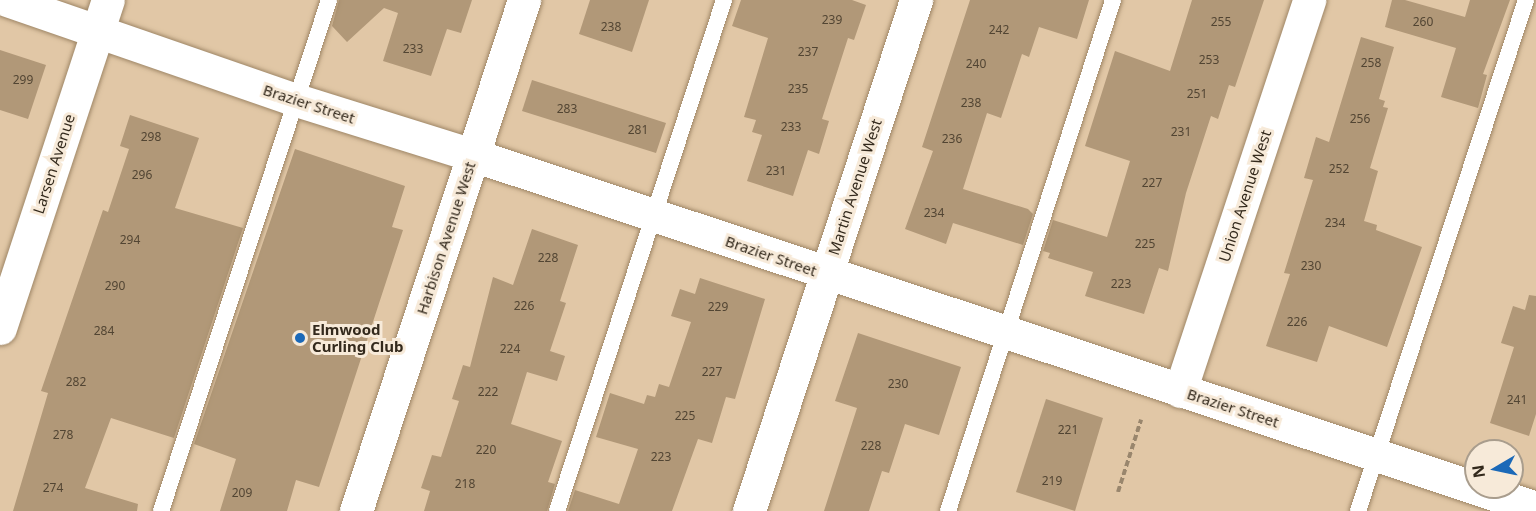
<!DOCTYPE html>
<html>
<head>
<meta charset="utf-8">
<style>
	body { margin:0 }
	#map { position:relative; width:1536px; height:511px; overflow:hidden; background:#e1c7a6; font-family:"Noto Sans",sans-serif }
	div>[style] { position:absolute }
	.building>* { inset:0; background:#b19878 }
	.path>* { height:4px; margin-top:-2px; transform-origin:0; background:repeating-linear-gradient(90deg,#99866d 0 6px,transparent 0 9px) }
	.roads { filter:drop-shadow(0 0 2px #9e8666) drop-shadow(0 0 2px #9e8666) }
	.lane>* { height:16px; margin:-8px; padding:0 8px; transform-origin:8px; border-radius:8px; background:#fff }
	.street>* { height:33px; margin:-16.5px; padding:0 16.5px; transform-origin:16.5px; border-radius:16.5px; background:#fff }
	.dots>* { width:16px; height:16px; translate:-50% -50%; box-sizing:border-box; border:3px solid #f7ead9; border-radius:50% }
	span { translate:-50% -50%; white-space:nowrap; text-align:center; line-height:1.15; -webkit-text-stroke:6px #f7ead9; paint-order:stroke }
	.number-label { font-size:12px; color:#524533 }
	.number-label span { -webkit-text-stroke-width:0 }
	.street-label { font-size:15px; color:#33291c }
	.poi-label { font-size:15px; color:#33291c; font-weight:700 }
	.left { translate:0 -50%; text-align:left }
	.north { position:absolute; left:1464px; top:439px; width:60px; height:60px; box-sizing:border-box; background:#f7ead9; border:2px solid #a99d8d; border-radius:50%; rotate:261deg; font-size:16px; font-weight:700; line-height:24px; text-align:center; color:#33291c }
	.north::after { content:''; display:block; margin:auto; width:21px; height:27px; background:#1b69b8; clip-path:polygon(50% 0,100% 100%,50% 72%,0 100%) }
</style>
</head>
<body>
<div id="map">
	<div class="building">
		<div style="clip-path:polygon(339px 0,472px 0,461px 33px,447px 29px,431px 76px,383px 61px,398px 13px,384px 8px,347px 42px,332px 26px)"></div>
		<div style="clip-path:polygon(590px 0,649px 0,632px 52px,579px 34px)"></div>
		<div style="clip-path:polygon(741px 0,852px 0,866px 5px,854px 40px,848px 38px,822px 119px,829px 121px,819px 154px,808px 150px,793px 196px,747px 181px,762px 135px,752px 132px,756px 120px,744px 117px,768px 38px,732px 26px)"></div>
		<div style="clip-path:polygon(970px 0,1089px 0,1077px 39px,1039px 27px,1029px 57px,1022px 54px,1001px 118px,987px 113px,963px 189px,1028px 209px,1033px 214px,1023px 245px,953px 223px,946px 244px,905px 229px,933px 151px,922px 147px)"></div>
		<div style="clip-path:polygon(1192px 0,1264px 0,1235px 87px,1229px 85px,1218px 119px,1211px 116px,1186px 193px,1168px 271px,1159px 268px,1144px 314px,1085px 296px,1093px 272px,1048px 258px,1050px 253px,1043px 251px,1053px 220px,1107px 237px,1130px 161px,1085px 146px,1115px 51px,1170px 71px)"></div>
		<div style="clip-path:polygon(1392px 0,1405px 0,1465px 17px,1470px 0,1510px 0,1483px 74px,1487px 75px,1478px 108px,1441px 97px,1456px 48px,1385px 27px)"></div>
		<div style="clip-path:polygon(1361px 37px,1394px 47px,1379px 99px,1385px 101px,1383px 107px,1388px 108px,1370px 168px,1378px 171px,1364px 221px,1377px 225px,1376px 230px,1422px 247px,1387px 347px,1329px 326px,1317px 362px,1266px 346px,1290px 274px,1284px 273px,1313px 180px,1304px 178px,1316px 137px,1329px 142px)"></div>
		<div style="clip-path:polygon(0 50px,46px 65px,28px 119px,0 110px)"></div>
		<div style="clip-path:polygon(532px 80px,666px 123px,656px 153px,522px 111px)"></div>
		<div style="clip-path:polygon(130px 115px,199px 138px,175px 208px,243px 228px,174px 438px,111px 418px,85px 488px,138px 504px,137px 511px,13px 511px,48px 393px,41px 391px,103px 210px,108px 212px,129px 149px,120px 146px)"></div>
		<div style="clip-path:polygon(295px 149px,405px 186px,392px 227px,403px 230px,319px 487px,296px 480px,287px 511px,220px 511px,236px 459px,194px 444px)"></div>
		<div style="clip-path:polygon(532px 229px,578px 245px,560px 301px,566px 303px,550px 351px,565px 356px,557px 381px,527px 372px,511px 424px,562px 441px,548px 482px,555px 484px,547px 511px,424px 511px,430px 491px,421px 488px,432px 455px,441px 457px,459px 401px,452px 399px,463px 365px,470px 367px,493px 277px,513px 285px)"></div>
		<div style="clip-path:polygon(700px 278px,765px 299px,735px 399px,726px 397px,712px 443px,698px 439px,672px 511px,568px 511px,575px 490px,619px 504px,638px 449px,596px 437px,610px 393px,644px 404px,647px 395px,655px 397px,659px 384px,669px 387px,691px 322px,671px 316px,680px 289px,695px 294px)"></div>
		<div style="clip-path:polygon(1529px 295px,1536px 296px,1536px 414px,1529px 436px,1490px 423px,1514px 347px,1501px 343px,1513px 306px,1525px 310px)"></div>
		<div style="clip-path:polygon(858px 333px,961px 367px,939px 435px,905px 424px,889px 473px,882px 471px,869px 511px,824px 511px,857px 408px,835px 401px)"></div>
		<div style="clip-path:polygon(1046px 399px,1103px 418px,1075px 511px,1016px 492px)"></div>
	</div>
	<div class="path">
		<div style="left:1118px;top:492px;width:76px;rotate:-72.3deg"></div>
	</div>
	<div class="roads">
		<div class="lane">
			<div style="left:161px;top:511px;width:538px;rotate:-71.8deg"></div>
			<div style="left:557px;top:511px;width:538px;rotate:-71.9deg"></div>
			<div style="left:948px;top:511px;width:537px;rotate:-72.1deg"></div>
			<div style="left:1358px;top:511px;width:538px;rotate:-71.8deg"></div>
		</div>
		<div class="street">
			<div style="left:7px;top:0;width:306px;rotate:19.1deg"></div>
			<div style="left:296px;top:100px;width:185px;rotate:17.3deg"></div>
			<div style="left:473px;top:155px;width:1120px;rotate:18.37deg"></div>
			<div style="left:0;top:328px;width:345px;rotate:-71.8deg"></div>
			<div style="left:1180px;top:391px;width:412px;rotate:-71.7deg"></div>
			<div style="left:356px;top:511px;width:538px;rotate:-71.8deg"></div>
			<div style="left:749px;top:511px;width:538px;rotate:-71.9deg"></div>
		</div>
	</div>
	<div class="dots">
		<div style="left:300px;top:338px;background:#1b69b8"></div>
	</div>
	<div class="number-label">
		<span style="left:832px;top:20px">239</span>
		<span style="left:1221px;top:22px">255</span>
		<span style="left:1423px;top:22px">260</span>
		<span style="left:611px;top:27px">238</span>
		<span style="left:999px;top:30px">242</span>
		<span style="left:413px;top:49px">233</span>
		<span style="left:808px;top:52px">237</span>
		<span style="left:1209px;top:60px">253</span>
		<span style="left:1371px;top:63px">258</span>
		<span style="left:976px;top:64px">240</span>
		<span style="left:23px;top:80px">299</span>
		<span style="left:798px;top:89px">235</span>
		<span style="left:1197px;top:94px">251</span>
		<span style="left:971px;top:103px">238</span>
		<span style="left:567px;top:109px">283</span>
		<span style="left:1360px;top:119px">256</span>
		<span style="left:791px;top:127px">233</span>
		<span style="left:638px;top:130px">281</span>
		<span style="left:1181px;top:132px">231</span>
		<span style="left:151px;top:137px">298</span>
		<span style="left:952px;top:139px">236</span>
		<span style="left:1339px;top:169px">252</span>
		<span style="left:776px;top:171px">231</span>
		<span style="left:142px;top:175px">296</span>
		<span style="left:1152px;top:183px">227</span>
		<span style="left:934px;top:213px">234</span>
		<span style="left:1335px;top:223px">234</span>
		<span style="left:130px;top:240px">294</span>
		<span style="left:1145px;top:244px">225</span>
		<span style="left:548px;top:258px">228</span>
		<span style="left:1311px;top:266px">230</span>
		<span style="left:1121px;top:284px">223</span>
		<span style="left:115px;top:286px">290</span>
		<span style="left:524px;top:306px">226</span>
		<span style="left:718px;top:307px">229</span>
		<span style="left:1297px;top:322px">226</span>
		<span style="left:104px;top:331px">284</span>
		<span style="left:510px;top:349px">224</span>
		<span style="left:712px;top:372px">227</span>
		<span style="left:76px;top:382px">282</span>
		<span style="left:898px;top:384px">230</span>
		<span style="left:488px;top:392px">222</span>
		<span style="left:1517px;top:400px">241</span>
		<span style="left:685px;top:416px">225</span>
		<span style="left:1068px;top:430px">221</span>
		<span style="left:63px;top:435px">278</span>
		<span style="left:871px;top:446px">228</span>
		<span style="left:486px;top:450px">220</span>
		<span style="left:661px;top:457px">223</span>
		<span style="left:1052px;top:481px">219</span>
		<span style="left:465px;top:484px">218</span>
		<span style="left:53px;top:488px">274</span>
		<span style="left:242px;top:493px">209</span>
	</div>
	<div class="street-label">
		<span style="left:309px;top:104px;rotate:18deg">Brazier Street</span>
		<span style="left:54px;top:164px;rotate:-72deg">Larsen Avenue</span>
		<span style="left:855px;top:187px;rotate:-72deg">Martin Avenue West</span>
		<span style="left:1245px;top:196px;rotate:-72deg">Union Avenue West</span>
		<span style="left:446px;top:238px;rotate:-72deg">Harbison Avenue West</span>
		<span style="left:771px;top:256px;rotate:19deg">Brazier Street</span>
		<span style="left:1233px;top:408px;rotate:18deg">Brazier Street</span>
	</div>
	<div class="poi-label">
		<span class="left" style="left:312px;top:338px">Elmwood<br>Curling Club</span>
	</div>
	<div class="north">N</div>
</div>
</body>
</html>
